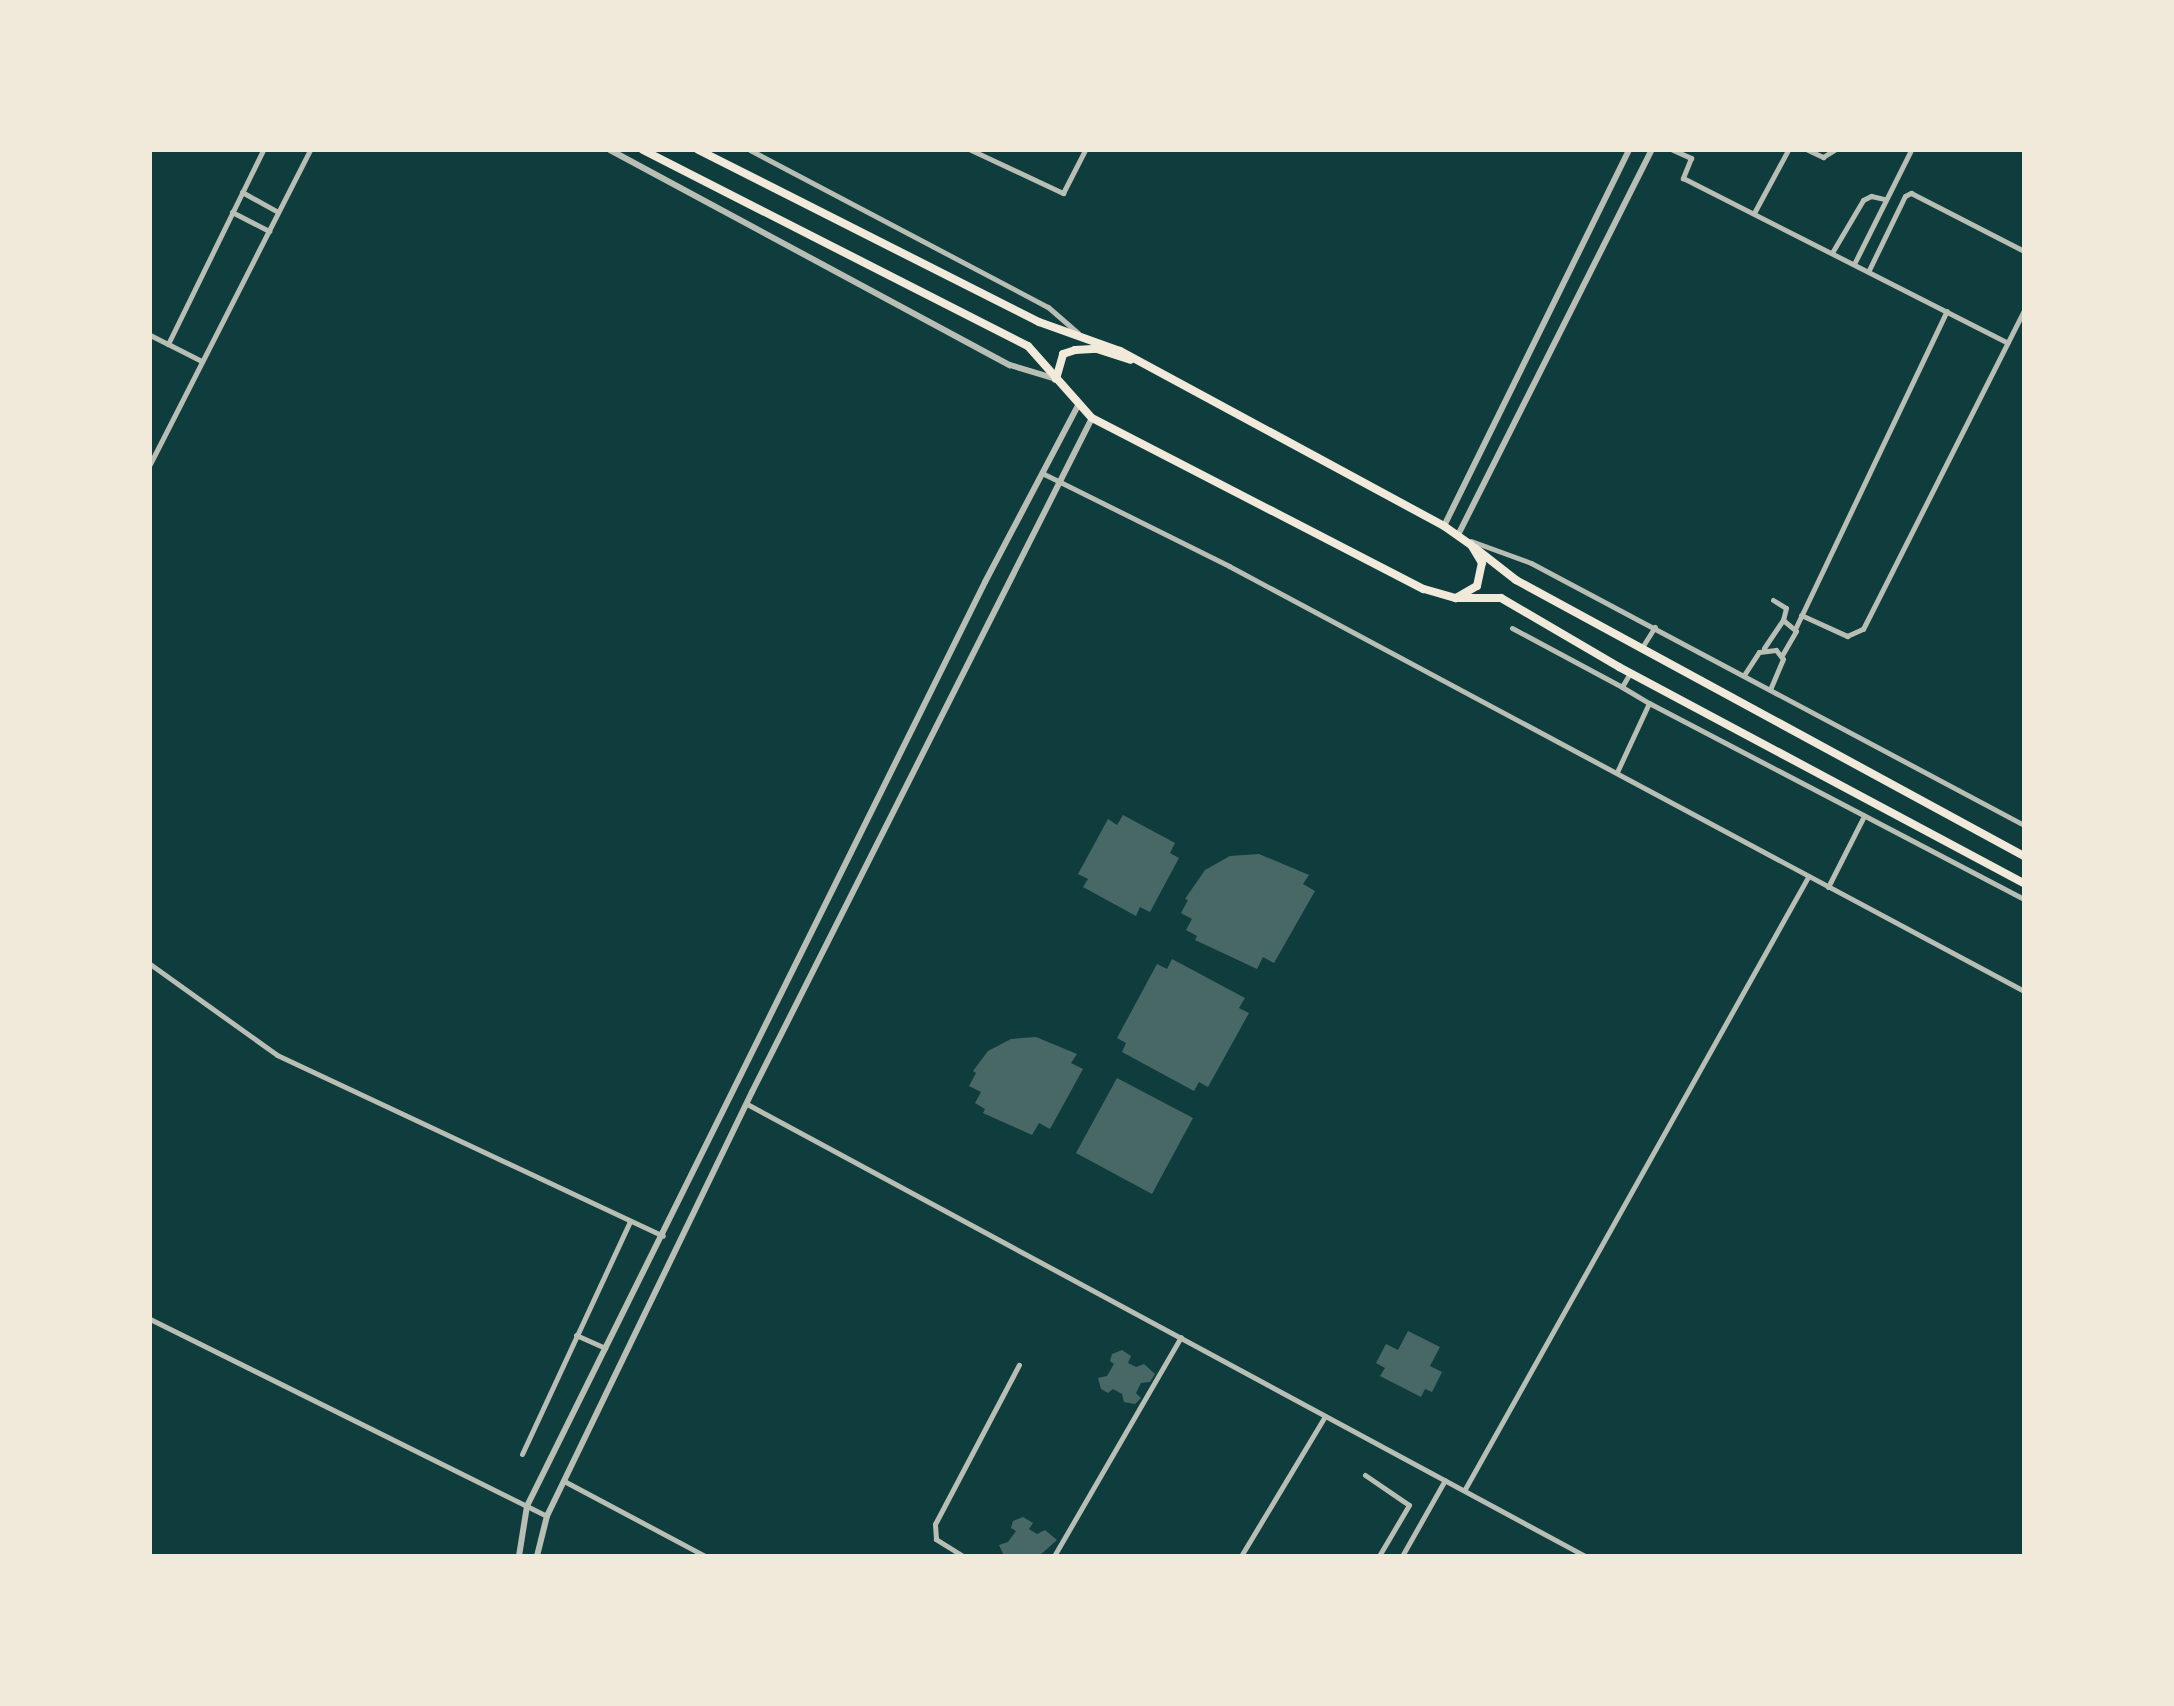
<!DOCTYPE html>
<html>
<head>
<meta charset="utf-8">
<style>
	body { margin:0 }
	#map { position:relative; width:2174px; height:1706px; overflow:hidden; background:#0f3d3e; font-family:"Playfair Display",serif }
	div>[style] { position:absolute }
	.building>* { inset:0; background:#486865 }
	.minor>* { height:5px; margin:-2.5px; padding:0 2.5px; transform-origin:2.5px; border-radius:2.5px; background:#b8beb3 }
	.tertiary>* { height:6px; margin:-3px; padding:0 3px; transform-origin:3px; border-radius:3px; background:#b8beb3 }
	.secondary>* { height:8px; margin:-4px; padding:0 4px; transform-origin:4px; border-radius:4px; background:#f1e9da }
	span { translate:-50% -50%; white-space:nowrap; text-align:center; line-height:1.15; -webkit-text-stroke:8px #f1e9da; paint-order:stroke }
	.frame { position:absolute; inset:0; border:152px solid #f1e9da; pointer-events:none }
</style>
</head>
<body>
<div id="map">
	<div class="building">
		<div style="clip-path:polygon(1123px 815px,1175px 843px,1170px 853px,1179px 858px,1150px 912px,1140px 907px,1136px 916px,1083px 887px,1088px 879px,1078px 874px,1108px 819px,1117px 825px)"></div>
		<div style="clip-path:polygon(1259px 854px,1309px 875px,1303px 884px,1315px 891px,1274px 963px,1263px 957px,1257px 969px,1195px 940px,1197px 936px,1186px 930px,1192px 919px,1181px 913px,1188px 900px,1185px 899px,1205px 870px,1230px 856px)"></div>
		<div style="clip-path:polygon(1172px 959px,1245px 998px,1239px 1008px,1249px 1013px,1208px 1087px,1199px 1082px,1194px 1091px,1122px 1052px,1126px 1043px,1117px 1038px,1157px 964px,1167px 969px)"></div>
		<div style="clip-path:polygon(1036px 1037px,1077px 1054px,1071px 1063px,1083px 1069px,1050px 1129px,1039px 1123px,1032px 1135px,983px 1113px,985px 1109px,975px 1103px,981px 1092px,969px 1086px,976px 1073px,973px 1071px,988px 1051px,1011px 1039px)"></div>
		<div style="clip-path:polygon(1117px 1078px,1193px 1118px,1152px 1194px,1076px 1153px)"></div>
		<div style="clip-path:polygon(1408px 1331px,1440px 1347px,1430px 1366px,1442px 1372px,1432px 1392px,1425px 1389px,1421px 1397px,1380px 1376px,1385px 1368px,1376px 1363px,1386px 1344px,1398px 1350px)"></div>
		<div style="clip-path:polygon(1122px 1350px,1131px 1356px,1128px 1363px,1136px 1367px,1144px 1364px,1155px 1374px,1150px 1382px,1141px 1383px,1136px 1393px,1141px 1398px,1135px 1404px,1124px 1402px,1122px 1394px,1113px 1389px,1108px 1393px,1101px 1389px,1098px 1378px,1107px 1376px,1114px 1364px,1110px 1361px,1112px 1354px)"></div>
		<div style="clip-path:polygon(1023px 1517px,1033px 1523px,1029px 1529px,1037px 1534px,1045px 1530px,1057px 1540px,1039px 1556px,1004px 1556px,999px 1545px,1008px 1542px,1016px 1531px,1011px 1528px,1013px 1521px)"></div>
	</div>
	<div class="minor">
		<div style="left:750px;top:150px;width:337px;rotate:27.8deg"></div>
		<div style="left:1048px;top:307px;width:40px;rotate:41deg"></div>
		<div style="left:971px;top:150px;width:102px;rotate:25.1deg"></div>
		<div style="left:1063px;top:193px;width:48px;rotate:-62.9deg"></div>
		<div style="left:1673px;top:150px;width:20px;rotate:24deg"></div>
		<div style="left:1691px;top:158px;width:22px;rotate:112deg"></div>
		<div style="left:1683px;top:178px;width:364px;rotate:26.9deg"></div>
		<div style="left:1808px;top:150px;width:17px;rotate:25deg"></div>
		<div style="left:1823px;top:157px;width:13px;rotate:-32deg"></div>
		<div style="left:242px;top:192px;width:41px;rotate:29.1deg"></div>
		<div style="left:232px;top:212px;width:42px;rotate:27.2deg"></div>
		<div style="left:1754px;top:213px;width:72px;rotate:-61.6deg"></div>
		<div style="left:1833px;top:251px;width:59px;rotate:-59.5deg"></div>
		<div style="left:1863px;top:200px;width:9px;rotate:-27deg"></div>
		<div style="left:1871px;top:196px;width:13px;rotate:13deg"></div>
		<div style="left:1855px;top:262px;width:125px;rotate:-63.4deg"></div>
		<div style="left:1869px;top:270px;width:82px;rotate:-64.1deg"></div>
		<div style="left:1905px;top:196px;width:7px;rotate:-27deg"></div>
		<div style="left:1911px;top:193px;width:127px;rotate:27.2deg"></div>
		<div style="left:150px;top:335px;width:20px;rotate:27deg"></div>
		<div style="left:168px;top:344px;width:216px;rotate:-63.9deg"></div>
		<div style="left:168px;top:344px;width:37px;rotate:27deg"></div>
		<div style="left:150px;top:464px;width:352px;rotate:-63deg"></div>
		<div style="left:1042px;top:473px;width:209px;rotate:26.4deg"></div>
		<div style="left:1229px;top:566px;width:901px;rotate:28.13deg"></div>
		<div style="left:1471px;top:541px;width:64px;rotate:20.1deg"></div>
		<div style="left:1531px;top:563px;width:558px;rotate:27.99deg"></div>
		<div style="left:1773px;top:600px;width:15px;rotate:32deg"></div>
		<div style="left:1786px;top:608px;width:12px;rotate:104deg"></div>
		<div style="left:1801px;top:615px;width:51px;rotate:24.5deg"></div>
		<div style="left:1847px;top:636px;width:17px;rotate:-24deg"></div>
		<div style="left:1863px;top:629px;width:357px;rotate:-63.2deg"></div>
		<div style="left:1796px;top:627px;width:350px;rotate:-64.5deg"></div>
		<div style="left:1512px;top:628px;width:125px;rotate:28.2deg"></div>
		<div style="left:1764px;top:648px;width:34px;rotate:-56deg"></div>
		<div style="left:1783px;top:620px;width:17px;rotate:40deg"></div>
		<div style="left:1796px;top:631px;width:28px;rotate:120deg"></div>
		<div style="left:1641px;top:649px;width:26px;rotate:-58deg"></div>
		<div style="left:1630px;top:673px;width:16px;rotate:120deg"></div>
		<div style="left:1622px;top:687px;width:31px;rotate:31deg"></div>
		<div style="left:1649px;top:703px;width:423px;rotate:27.6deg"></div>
		<div style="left:1744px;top:675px;width:27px;rotate:-57deg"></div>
		<div style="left:1759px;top:652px;width:17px;rotate:-7deg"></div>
		<div style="left:1776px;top:650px;width:11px;rotate:52deg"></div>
		<div style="left:1783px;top:659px;width:33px;rotate:113deg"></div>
		<div style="left:1617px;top:772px;width:76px;rotate:-65.1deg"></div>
		<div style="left:1828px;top:887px;width:80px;rotate:-63.1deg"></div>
		<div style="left:150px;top:964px;width:156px;rotate:35.6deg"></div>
		<div style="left:277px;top:1055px;width:426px;rotate:25.1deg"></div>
		<div style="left:747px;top:1104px;width:952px;rotate:28.34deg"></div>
		<div style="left:150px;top:1319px;width:443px;rotate:26.4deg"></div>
		<div style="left:576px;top:1335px;width:32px;rotate:24deg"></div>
		<div style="left:522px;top:1454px;width:257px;rotate:-65.1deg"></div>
		<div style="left:1365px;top:1475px;width:53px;rotate:34.3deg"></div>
		<div style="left:1409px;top:1505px;width:59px;rotate:120.5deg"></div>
		<div style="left:564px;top:1481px;width:160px;rotate:28deg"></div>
		<div style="left:1465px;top:1489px;width:702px;rotate:-60.73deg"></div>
		<div style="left:906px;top:1556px;width:15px"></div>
		<div style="left:963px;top:1556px;width:32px;rotate:-148deg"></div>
		<div style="left:936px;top:1539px;width:15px;rotate:-94deg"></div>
		<div style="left:935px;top:1524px;width:180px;rotate:-62.2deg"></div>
		<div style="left:1054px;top:1556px;width:253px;rotate:-59.9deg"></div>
		<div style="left:1241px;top:1556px;width:163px;rotate:-59deg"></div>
		<div style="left:1402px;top:1556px;width:87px;rotate:-60.5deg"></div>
	</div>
	<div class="tertiary">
		<div style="left:610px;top:150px;width:454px;rotate:28.3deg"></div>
		<div style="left:1010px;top:365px;width:48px;rotate:16.9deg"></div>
		<div style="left:1444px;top:526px;width:419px;rotate:-63.8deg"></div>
		<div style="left:1458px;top:535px;width:431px;rotate:-63.3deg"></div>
		<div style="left:519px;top:1556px;width:51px;rotate:-80.9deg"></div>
		<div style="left:527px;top:1506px;width:1031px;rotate:-63.63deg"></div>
		<div style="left:985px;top:582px;width:201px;rotate:-62.2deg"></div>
		<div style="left:537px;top:1556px;width:41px;rotate:-76deg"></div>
		<div style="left:547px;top:1516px;width:471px;rotate:-64.2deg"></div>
		<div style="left:752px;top:1092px;width:755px;rotate:-63.23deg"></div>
	</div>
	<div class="secondary">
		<div style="left:643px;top:150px;width:432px;rotate:27deg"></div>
		<div style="left:1028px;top:346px;width:96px;rotate:48.4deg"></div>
		<div style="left:1092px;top:418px;width:373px;rotate:27.3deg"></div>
		<div style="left:1424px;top:589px;width:33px;rotate:16deg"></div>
		<div style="left:1456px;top:598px;width:24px;rotate:-30deg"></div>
		<div style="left:1477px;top:586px;width:24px;rotate:-78deg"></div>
		<div style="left:1482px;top:563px;width:21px;rotate:-121deg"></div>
		<div style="left:1471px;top:545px;width:33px;rotate:-145deg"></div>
		<div style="left:1444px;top:526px;width:368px;rotate:-151.6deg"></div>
		<div style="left:1120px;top:351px;width:86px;rotate:-160.3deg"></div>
		<div style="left:1039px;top:322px;width:382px;rotate:-153.2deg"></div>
		<div style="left:1056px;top:379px;width:26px;rotate:-74deg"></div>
		<div style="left:1063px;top:354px;width:13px;rotate:-18deg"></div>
		<div style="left:1075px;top:350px;width:22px;rotate:-3deg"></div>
		<div style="left:1097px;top:349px;width:35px;rotate:18deg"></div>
		<div style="left:1475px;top:548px;width:52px;rotate:38deg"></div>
		<div style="left:1516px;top:580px;width:578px;rotate:28.52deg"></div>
		<div style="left:1456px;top:598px;width:45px"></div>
		<div style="left:1501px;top:598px;width:137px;rotate:30.3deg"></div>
		<div style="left:1619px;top:667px;width:459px;rotate:28.1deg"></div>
	</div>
	<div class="frame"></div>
</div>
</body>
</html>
